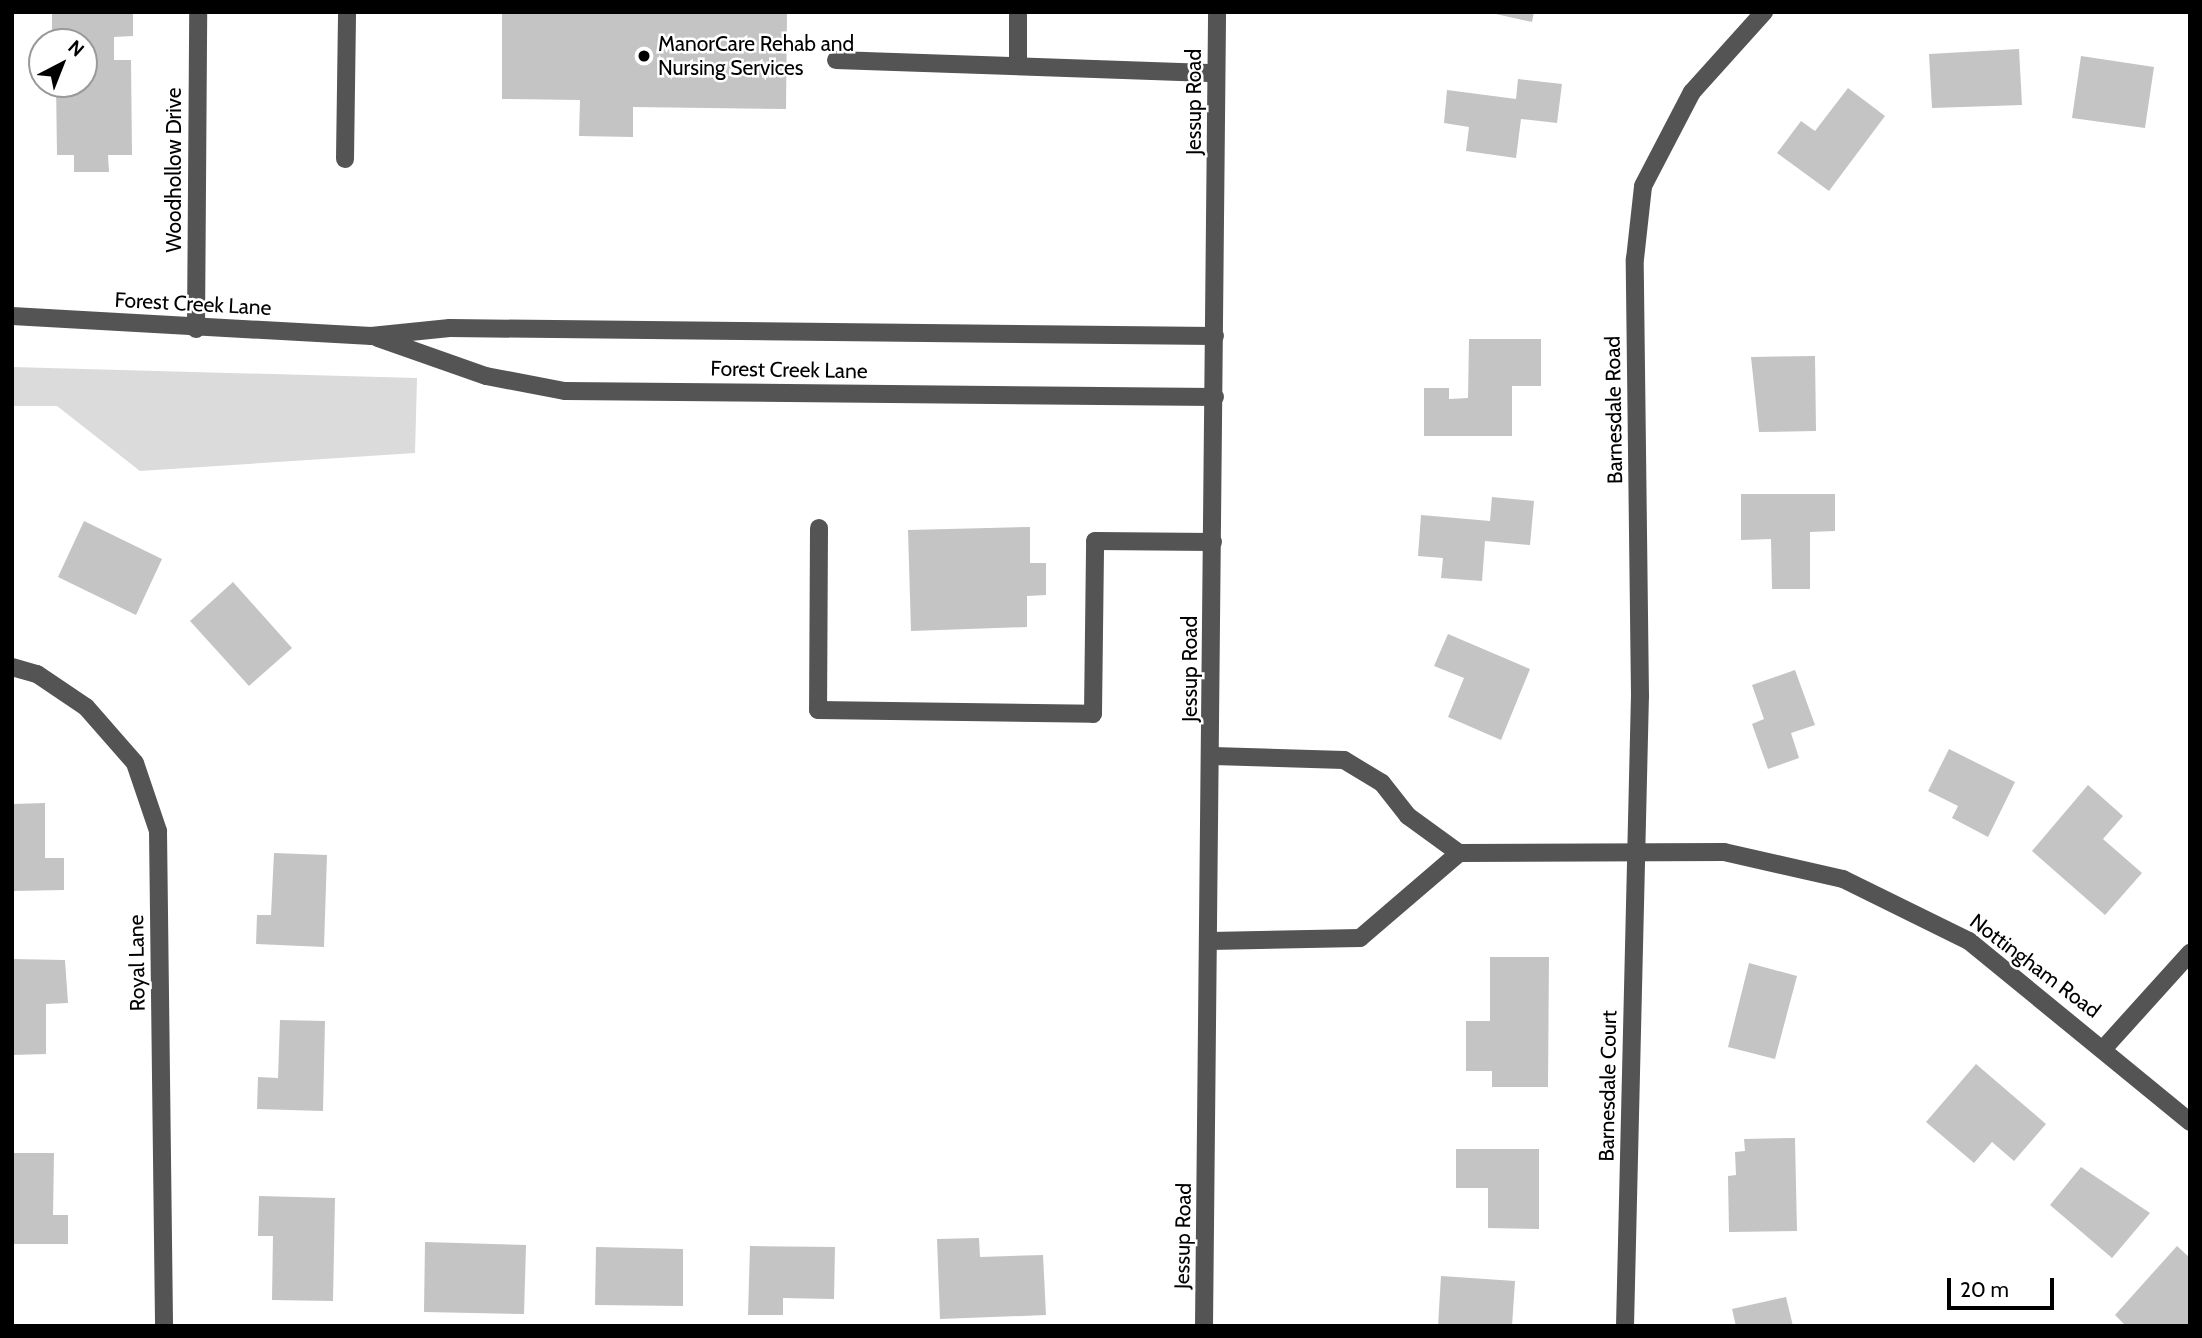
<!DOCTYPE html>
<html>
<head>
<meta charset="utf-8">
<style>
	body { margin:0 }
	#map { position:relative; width:2202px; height:1338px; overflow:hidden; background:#fff; font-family:Cabin,sans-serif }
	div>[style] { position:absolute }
	.green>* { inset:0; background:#dbdbdb }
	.building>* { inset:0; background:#c4c4c4 }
	.minor>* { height:18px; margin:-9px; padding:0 9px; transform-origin:9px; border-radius:9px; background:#545454 }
	.dots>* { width:19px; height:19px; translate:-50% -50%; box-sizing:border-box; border:4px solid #fff; border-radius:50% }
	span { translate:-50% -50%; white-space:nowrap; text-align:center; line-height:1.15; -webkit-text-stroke:5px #fff; paint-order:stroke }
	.poi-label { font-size:21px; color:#000 }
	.left { translate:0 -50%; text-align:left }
	.street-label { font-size:21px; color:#000 }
	.frame { position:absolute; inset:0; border:14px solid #000; pointer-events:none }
	.north { position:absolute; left:28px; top:28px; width:70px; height:70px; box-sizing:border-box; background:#fff; border:2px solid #999; border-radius:50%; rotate:42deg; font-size:19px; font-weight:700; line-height:28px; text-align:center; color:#000 }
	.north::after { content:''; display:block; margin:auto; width:24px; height:32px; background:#000; clip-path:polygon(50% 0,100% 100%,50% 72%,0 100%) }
	.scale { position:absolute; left:1947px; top:1278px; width:107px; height:32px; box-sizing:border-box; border:4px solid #000; border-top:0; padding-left:9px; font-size:21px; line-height:24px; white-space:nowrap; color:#000; -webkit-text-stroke:5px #fff; paint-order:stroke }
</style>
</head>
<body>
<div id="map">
	<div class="green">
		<div style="clip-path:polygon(12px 367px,417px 378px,415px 453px,140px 471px,57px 406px,12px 406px)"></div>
	</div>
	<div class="building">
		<div style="clip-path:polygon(52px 12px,133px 12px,133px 36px,114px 37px,114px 60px,131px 60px,132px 155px,108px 155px,109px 172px,74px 172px,74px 155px,57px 155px,56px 84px,84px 84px,84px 42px,65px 42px,65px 31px,52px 31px)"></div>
		<div style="clip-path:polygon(502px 12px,787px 13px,786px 109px,633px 107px,633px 137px,579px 136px,580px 100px,502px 99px)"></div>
		<div style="clip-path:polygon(1487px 12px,1534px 12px,1532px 22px)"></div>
		<div style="clip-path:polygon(2019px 49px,2022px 105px,1932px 108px,1929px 54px)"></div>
		<div style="clip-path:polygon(2081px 56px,2154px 67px,2145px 128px,2072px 118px)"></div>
		<div style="clip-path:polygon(1518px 79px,1562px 84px,1557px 123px,1521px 119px,1516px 158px,1466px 151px,1469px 127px,1444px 123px,1447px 90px,1516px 99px)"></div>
		<div style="clip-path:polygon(1848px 88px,1885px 116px,1829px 191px,1777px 153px,1801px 121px,1815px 131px)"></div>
		<div style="clip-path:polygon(1469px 339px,1541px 339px,1541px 386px,1512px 386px,1512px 436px,1424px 436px,1424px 388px,1449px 388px,1449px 399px,1468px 398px)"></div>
		<div style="clip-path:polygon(1815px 356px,1816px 431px,1759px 432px,1751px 357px)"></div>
		<div style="clip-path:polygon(1741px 494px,1835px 494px,1835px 531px,1810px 532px,1810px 589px,1772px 589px,1771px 539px,1741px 540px)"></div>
		<div style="clip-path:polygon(1492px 497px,1534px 501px,1530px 545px,1485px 541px,1482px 581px,1441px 578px,1443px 558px,1418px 556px,1421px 515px,1490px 521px)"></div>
		<div style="clip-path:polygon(84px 521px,162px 559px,136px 615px,58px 577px)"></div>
		<div style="clip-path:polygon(1030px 527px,1030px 563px,1046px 563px,1046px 595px,1027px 596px,1027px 627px,911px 631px,908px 530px)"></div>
		<div style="clip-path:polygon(233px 582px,292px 648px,249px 686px,190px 621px)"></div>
		<div style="clip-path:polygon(1448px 634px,1530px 669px,1501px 740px,1448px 717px,1464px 678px,1434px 666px)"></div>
		<div style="clip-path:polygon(1795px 670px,1815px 725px,1791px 733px,1799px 758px,1768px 769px,1752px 724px,1764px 719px,1752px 685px)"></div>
		<div style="clip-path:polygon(1949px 749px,2015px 782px,1988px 837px,1952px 818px,1958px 806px,1928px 791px)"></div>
		<div style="clip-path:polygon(2088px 785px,2123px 816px,2103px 839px,2142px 873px,2105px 915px,2032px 851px)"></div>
		<div style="clip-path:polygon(45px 803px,45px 858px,64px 858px,64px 890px,12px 891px,12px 804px)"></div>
		<div style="clip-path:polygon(274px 853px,327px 855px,324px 947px,256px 944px,257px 915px,271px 915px)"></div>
		<div style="clip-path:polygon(1490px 957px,1549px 957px,1548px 1087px,1492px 1087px,1492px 1071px,1466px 1071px,1466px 1021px,1490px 1021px)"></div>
		<div style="clip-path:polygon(12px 959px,65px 960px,68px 1003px,46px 1004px,46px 1054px,12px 1055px)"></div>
		<div style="clip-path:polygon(1749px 963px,1797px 976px,1775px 1059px,1728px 1047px)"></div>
		<div style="clip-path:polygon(280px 1020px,325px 1021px,323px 1111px,257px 1109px,258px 1077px,278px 1078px)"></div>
		<div style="clip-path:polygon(1976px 1064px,2046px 1124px,2014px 1161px,1992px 1142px,1974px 1163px,1926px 1122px)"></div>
		<div style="clip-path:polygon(1795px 1138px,1797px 1231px,1729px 1232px,1728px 1176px,1736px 1175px,1735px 1152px,1745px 1151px,1744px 1139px)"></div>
		<div style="clip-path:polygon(1456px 1149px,1539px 1149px,1539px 1229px,1488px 1228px,1488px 1188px,1456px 1188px)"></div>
		<div style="clip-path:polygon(12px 1153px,54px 1153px,53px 1215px,68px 1215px,68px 1244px,12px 1244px)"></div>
		<div style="clip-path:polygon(2081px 1167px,2150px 1213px,2112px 1258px,2050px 1205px)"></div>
		<div style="clip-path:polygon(259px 1196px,335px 1198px,333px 1301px,272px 1300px,273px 1236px,258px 1236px)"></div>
		<div style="clip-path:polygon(979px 1238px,980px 1257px,1043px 1255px,1046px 1315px,940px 1319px,937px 1239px)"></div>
		<div style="clip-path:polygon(425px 1242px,526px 1245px,524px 1314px,424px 1312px)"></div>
		<div style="clip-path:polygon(750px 1246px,835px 1247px,834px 1299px,783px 1298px,783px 1315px,748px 1315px)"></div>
		<div style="clip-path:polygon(2177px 1246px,2190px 1258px,2190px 1326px,2126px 1326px,2115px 1315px)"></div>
		<div style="clip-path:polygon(596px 1247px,683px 1249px,683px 1306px,595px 1305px)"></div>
		<div style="clip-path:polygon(1441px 1276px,1515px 1281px,1512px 1326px,1438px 1326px)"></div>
		<div style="clip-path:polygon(1786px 1297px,1793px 1326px,1736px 1326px,1732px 1309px)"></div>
	</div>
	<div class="minor">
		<div style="left:1018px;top:12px;width:50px;rotate:90deg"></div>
		<div style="left:836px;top:60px;width:380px;rotate:2deg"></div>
		<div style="left:345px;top:159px;width:147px;rotate:-89.2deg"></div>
		<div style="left:12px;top:316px;width:360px;rotate:3.2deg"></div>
		<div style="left:371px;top:336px;width:79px;rotate:-5.8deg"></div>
		<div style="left:450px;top:328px;width:765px;rotate:0.6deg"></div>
		<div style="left:196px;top:329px;width:317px;rotate:-89.6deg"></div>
		<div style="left:378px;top:338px;width:114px;rotate:19.4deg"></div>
		<div style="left:486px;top:376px;width:80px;rotate:10.8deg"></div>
		<div style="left:565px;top:391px;width:650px;rotate:0.53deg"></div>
		<div style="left:819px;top:528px;width:182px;rotate:90.3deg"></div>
		<div style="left:818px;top:710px;width:275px;rotate:0.8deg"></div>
		<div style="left:1093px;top:714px;width:173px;rotate:-89.3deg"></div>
		<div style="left:1095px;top:541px;width:118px;rotate:0.5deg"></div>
		<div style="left:12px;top:667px;width:26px;rotate:16deg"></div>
		<div style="left:37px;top:674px;width:59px;rotate:34deg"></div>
		<div style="left:86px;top:707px;width:74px;rotate:48.8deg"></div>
		<div style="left:135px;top:763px;width:72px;rotate:71.3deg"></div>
		<div style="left:158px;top:831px;width:495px;rotate:89.3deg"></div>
		<div style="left:1213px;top:756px;width:131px;rotate:1.7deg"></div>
		<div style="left:1344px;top:760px;width:44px;rotate:31.2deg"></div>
		<div style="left:1382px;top:783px;width:42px;rotate:51.8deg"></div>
		<div style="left:1408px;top:816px;width:63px;rotate:36deg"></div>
		<div style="left:1459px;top:853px;width:265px;rotate:-0.2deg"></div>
		<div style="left:1724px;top:852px;width:122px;rotate:12.8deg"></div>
		<div style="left:1843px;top:879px;width:140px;rotate:26.2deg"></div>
		<div style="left:1969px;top:941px;width:286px;rotate:39.3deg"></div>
		<div style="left:1210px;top:941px;width:150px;rotate:-1.1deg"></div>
		<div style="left:1360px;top:938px;width:130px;rotate:-40.6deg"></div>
		<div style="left:2105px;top:1047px;width:127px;rotate:-47.9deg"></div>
		<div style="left:1204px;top:1326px;width:1314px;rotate:-89.43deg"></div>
		<div style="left:1625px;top:1326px;width:630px;rotate:-88.64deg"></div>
		<div style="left:1640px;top:696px;width:437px;rotate:-90.7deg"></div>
		<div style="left:1635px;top:259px;width:73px;rotate:-83.7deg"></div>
		<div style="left:1643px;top:186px;width:106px;rotate:-62.5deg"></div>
		<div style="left:1692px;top:92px;width:108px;rotate:-48deg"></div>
	</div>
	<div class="dots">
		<div style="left:644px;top:56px;background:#000"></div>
	</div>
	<div class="poi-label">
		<span class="left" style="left:658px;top:56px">ManorCare Rehab and<br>Nursing Services</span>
	</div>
	<div class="street-label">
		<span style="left:1194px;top:102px;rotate:-90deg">Jessup Road</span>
		<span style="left:174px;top:170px;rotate:-90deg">Woodhollow Drive</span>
		<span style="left:193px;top:304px;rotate:3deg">Forest Creek Lane</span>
		<span style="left:789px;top:370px;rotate:1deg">Forest Creek Lane</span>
		<span style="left:1614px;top:410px;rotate:-91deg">Barnesdale Road</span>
		<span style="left:1190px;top:669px;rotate:-90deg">Jessup Road</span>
		<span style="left:137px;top:963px;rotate:-91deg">Royal Lane</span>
		<span style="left:2035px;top:966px;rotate:37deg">Nottingham Road</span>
		<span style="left:1608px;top:1086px;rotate:-89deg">Barnesdale Court</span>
		<span style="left:1183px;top:1236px;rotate:-89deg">Jessup Road</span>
	</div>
	<div class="frame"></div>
	<div class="north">N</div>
	<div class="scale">20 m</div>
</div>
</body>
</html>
